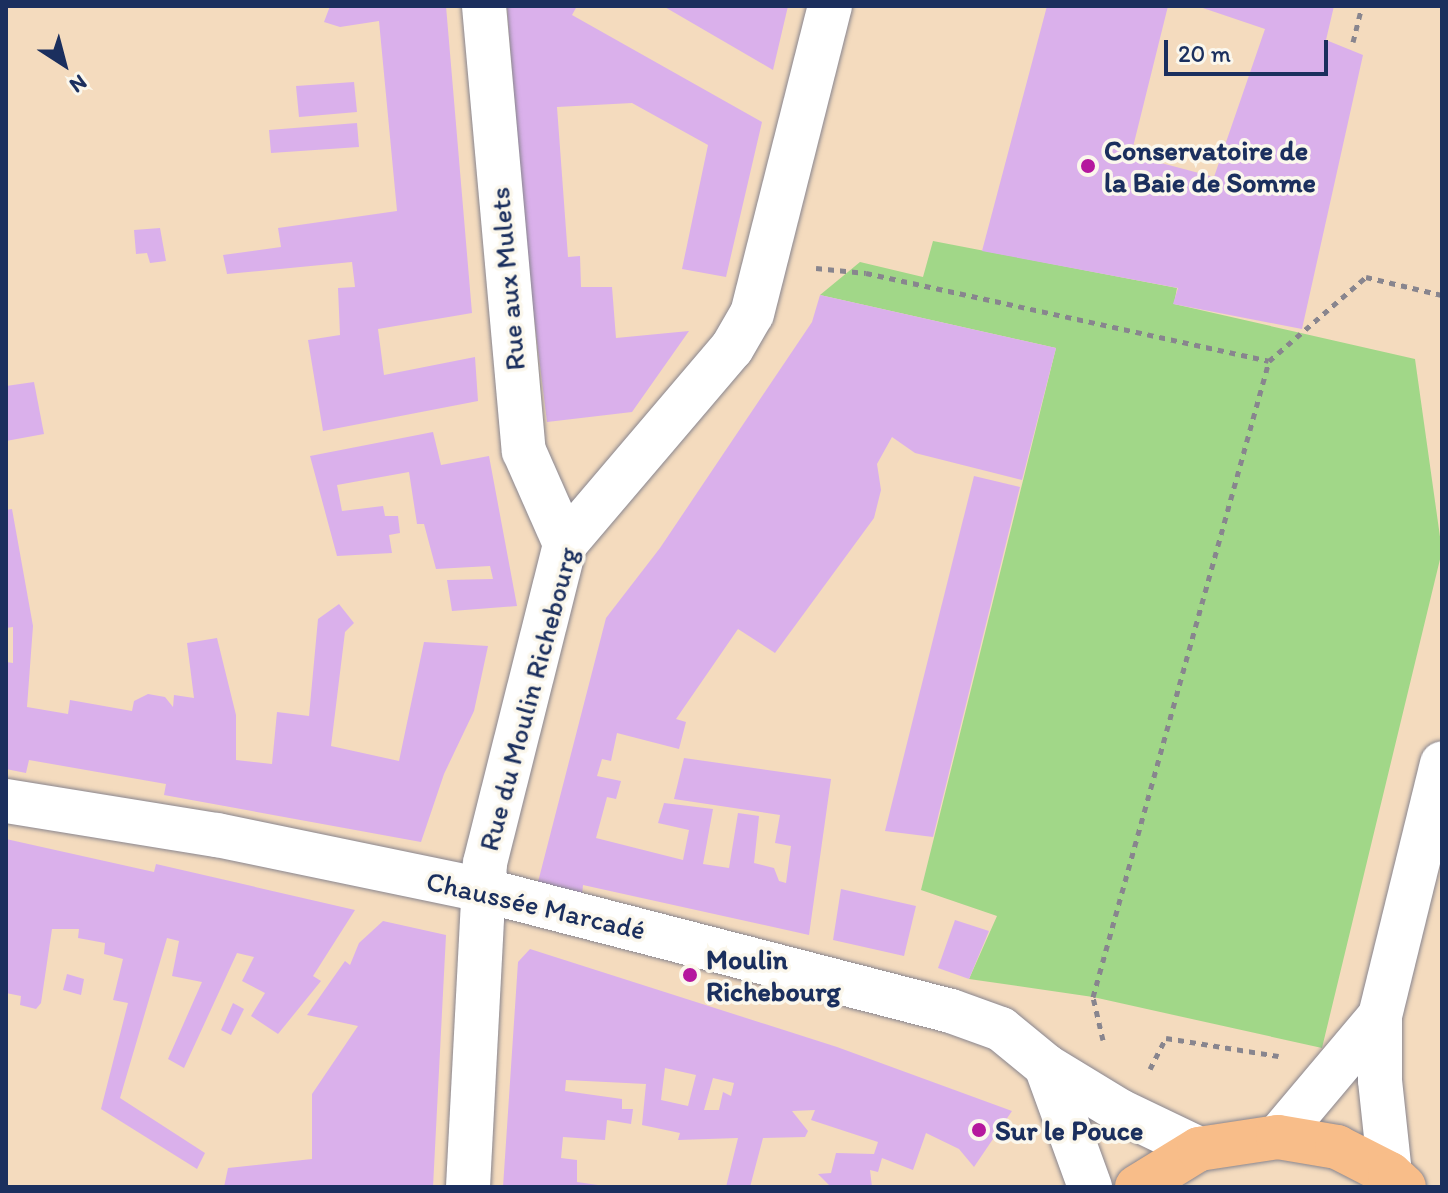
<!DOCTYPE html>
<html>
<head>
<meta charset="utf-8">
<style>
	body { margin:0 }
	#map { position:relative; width:1448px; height:1193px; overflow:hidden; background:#f4dbbe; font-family:Itim,sans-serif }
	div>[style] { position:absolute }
	.green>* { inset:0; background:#a1d788 }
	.building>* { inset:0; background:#dab0eb }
	.path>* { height:5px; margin-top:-2.5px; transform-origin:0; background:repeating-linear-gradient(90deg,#88858e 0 6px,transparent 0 12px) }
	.roads { filter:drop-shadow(0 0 2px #88858e) drop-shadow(0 0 2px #88858e) }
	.minor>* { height:44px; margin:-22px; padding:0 22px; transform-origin:22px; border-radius:22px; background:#fff }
	.major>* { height:44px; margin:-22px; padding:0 22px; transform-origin:22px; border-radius:22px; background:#f8bd89 }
	.dots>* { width:22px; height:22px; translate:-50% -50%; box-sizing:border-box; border:4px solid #fbf7ec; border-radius:50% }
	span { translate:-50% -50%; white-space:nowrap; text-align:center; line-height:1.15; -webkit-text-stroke:7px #fbf7ec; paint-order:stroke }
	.poi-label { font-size:28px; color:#1b2f5e; font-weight:700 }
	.left { translate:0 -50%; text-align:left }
	.street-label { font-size:28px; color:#1b2f5e }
	.frame { position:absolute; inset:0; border:8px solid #1b2f5e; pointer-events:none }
	.north { position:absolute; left:24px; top:24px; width:80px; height:80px; -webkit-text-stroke:6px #fbf7ec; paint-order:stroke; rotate:144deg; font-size:22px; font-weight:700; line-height:32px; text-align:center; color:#1b2f5e }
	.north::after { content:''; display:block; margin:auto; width:28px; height:36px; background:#1b2f5e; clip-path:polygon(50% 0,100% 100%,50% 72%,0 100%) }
	.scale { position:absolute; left:1164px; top:40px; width:164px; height:36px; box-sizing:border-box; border:4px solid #1b2f5e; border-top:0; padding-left:10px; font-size:24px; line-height:28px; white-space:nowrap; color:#1b2f5e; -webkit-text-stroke:6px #fbf7ec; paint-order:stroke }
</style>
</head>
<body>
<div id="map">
	<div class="green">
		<div style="clip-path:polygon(933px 241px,1177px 288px,1174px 304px,1415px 359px,1442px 551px,1322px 1048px,1093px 997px,969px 979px,997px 916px,921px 890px,1056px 348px,820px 295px,860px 262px,923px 277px)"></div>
	</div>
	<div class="building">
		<div style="clip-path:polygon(330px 6px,446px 6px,472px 313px,378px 329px,384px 375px,475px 357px,478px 401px,323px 431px,308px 340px,340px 335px,338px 288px,355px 287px,352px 262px,227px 274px,223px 255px,281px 247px,278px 228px,397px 211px,379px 21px,340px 27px,324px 22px)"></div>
		<div style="clip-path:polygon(507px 6px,577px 6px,572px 15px,762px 122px,726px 277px,682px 269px,708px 145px,632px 103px,557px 107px,568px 257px,580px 256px,581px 287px,612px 287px,616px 338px,689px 331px,632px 412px,547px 422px,527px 260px)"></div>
		<div style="clip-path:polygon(663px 6px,788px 6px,773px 70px)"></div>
		<div style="clip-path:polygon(1047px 6px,1168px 6px,1131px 155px,1214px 177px,1265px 29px,1197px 6px,1334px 6px,1326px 40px,1363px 55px,1302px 329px,1173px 304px,1178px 288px,982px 251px)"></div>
		<div style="clip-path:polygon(354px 82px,357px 112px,299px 117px,296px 86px)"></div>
		<div style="clip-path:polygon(357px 123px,359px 147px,271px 153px,269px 130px)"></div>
		<div style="clip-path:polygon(160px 228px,166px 261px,150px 263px,147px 253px,136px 254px,134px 230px)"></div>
		<div style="clip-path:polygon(820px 295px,1056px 348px,1022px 480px,915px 453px,892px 437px,877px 464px,881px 490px,874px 518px,775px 653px,738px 629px,676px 719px,686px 722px,679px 749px,617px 733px,611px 761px,602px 759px,597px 776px,621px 781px,616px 799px,607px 797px,596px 838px,683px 860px,689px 830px,658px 823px,664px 803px,713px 809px,703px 864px,729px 868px,738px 813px,759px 816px,754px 863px,774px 868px,779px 881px,786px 883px,791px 846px,775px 843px,780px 815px,674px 799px,684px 758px,831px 779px,809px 935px,583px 885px,582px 895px,538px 882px,606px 618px,660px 548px,812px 322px)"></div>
		<div style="clip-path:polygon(34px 382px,44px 434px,6px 441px,6px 386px)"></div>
		<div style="clip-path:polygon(433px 432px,441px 465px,489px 456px,517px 606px,452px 611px,447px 580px,493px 579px,490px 566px,436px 569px,424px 524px,417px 524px,409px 472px,337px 485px,342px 511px,383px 506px,385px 516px,398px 516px,400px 533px,389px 535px,392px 553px,337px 556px,310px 456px)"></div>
		<div style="clip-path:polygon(974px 476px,1020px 487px,933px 837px,885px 831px)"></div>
		<div style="clip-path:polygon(12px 509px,33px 626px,27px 707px,68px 714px,70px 700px,132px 711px,134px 701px,148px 694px,165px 697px,173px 707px,174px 695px,194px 698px,187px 643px,217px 638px,236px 715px,236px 760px,272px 764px,277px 712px,309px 716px,318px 619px,339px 604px,354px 623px,345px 632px,331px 746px,399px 761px,424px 642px,488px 646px,474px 711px,444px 774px,421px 842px,164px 795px,166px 784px,29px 760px,26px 773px,6px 769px,6px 662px,13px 663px,13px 627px,6px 628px,6px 510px)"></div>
		<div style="clip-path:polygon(6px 839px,154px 872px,156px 864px,355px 910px,313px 976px,321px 981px,278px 1034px,251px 1016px,265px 993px,242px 981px,254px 957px,237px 953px,184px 1068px,168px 1059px,202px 982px,172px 976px,179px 941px,167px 938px,120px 1098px,205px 1153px,197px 1169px,101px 1109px,128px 1003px,113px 1000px,123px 959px,104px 954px,105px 943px,78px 938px,79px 929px,52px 929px,41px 1003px,36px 1009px,20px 1005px,21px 996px,6px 993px)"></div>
		<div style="clip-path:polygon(841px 889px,916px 906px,904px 956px,833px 940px)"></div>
		<div style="clip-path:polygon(955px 920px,989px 931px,969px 979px,938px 968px)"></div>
		<div style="clip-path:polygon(383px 921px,446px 935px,433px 1187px,224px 1187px,228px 1168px,312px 1159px,312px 1094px,358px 1026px,307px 1015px,345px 961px,350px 965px,359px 943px)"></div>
		<div style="clip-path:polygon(evenodd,530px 949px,837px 1047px,1012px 1111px,974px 1167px,959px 1149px,926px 1133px,913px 1170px,882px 1158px,878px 1172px,870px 1170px,872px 1187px,831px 1187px,818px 1174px,831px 1173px,836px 1153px,874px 1154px,878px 1142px,811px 1120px,815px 1110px,792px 1111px,808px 1131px,805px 1137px,763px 1138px,750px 1187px,726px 1187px,738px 1138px,678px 1140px,680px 1133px,642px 1125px,646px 1084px,566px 1080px,565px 1091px,622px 1099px,622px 1109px,633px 1109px,631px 1124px,607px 1120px,605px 1140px,563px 1137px,561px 1158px,577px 1160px,577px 1182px,612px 1187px,503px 1187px,518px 962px,530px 949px,665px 1068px,696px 1075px,688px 1106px,661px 1100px,665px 1068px,530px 949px,713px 1078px,734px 1083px,731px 1096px,723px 1092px,719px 1110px,704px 1110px,713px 1078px)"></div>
		<div style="clip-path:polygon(67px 974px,84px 979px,81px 995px,63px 990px)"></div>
		<div style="clip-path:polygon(233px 1003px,244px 1009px,231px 1035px,221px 1030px)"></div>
	</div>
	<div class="path">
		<div style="left:1353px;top:42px;width:37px;rotate:-76deg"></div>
		<div style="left:816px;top:268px;width:50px;rotate:5.7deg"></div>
		<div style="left:866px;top:273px;width:412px;rotate:12.3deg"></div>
		<div style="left:1103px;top:1040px;width:44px;rotate:-103.1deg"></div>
		<div style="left:1093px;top:997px;width:660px;rotate:-74.53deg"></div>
		<div style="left:1269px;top:361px;width:128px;rotate:-40.9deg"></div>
		<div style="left:1366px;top:277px;width:78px;rotate:13.3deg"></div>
		<div style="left:1150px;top:1069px;width:35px;rotate:-63deg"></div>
		<div style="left:1166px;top:1038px;width:114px;rotate:9.1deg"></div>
	</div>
	<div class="roads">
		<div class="minor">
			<div style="left:484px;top:6px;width:447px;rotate:84.9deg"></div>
			<div style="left:524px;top:451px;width:102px;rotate:66.2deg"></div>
			<div style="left:6px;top:801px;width:214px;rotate:9.2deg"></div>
			<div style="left:217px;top:835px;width:272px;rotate:11.7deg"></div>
			<div style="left:483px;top:890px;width:483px;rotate:14.5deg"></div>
			<div style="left:951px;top:1011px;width:53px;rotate:19.8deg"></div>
			<div style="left:1001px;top:1029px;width:58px;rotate:39.4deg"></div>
			<div style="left:1046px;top:1066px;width:87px;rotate:31.3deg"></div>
			<div style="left:1120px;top:1111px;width:88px;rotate:25.7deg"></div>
			<div style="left:1046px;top:1066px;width:129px;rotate:70deg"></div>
			<div style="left:1278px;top:1137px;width:158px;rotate:-49.9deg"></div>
			<div style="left:1390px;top:1174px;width:95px;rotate:-96.1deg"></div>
			<div style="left:1380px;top:1080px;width:64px;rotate:-90deg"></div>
			<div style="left:1380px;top:1016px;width:260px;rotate:-76.2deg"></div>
			<div style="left:468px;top:1187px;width:324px;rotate:-87deg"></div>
			<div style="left:485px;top:863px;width:329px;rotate:-75.9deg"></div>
			<div style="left:565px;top:544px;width:257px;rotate:-49.6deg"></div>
			<div style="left:732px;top:348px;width:39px;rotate:-60deg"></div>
			<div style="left:752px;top:314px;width:318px;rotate:-75.8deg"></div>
		</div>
		<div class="major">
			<div style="left:1137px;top:1187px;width:73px;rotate:-31.5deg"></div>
			<div style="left:1199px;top:1149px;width:80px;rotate:-8.6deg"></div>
			<div style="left:1278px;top:1137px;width:60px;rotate:9.6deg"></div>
			<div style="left:1337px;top:1147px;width:59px;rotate:27deg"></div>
			<div style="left:1390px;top:1174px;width:19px;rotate:43deg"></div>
		</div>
	</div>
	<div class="dots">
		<div style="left:1088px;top:166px;background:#b5179e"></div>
		<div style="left:690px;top:975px;background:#b5179e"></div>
		<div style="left:979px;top:1130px;background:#b5179e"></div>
	</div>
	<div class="poi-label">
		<span class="left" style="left:1104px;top:166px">Conservatoire de<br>la Baie de Somme</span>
		<span class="left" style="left:706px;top:975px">Moulin<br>Richebourg</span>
		<span class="left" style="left:995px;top:1130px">Sur le Pouce</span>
	</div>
	<div class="street-label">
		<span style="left:507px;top:279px;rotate:-95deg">Rue aux Mulets</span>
		<span style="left:528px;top:699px;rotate:-75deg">Rue du Moulin Richebourg</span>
		<span style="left:536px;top:905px;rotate:13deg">Chaussée Marcadé</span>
	</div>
	<div class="frame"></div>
	<div class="north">N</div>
	<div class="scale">20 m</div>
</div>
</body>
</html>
